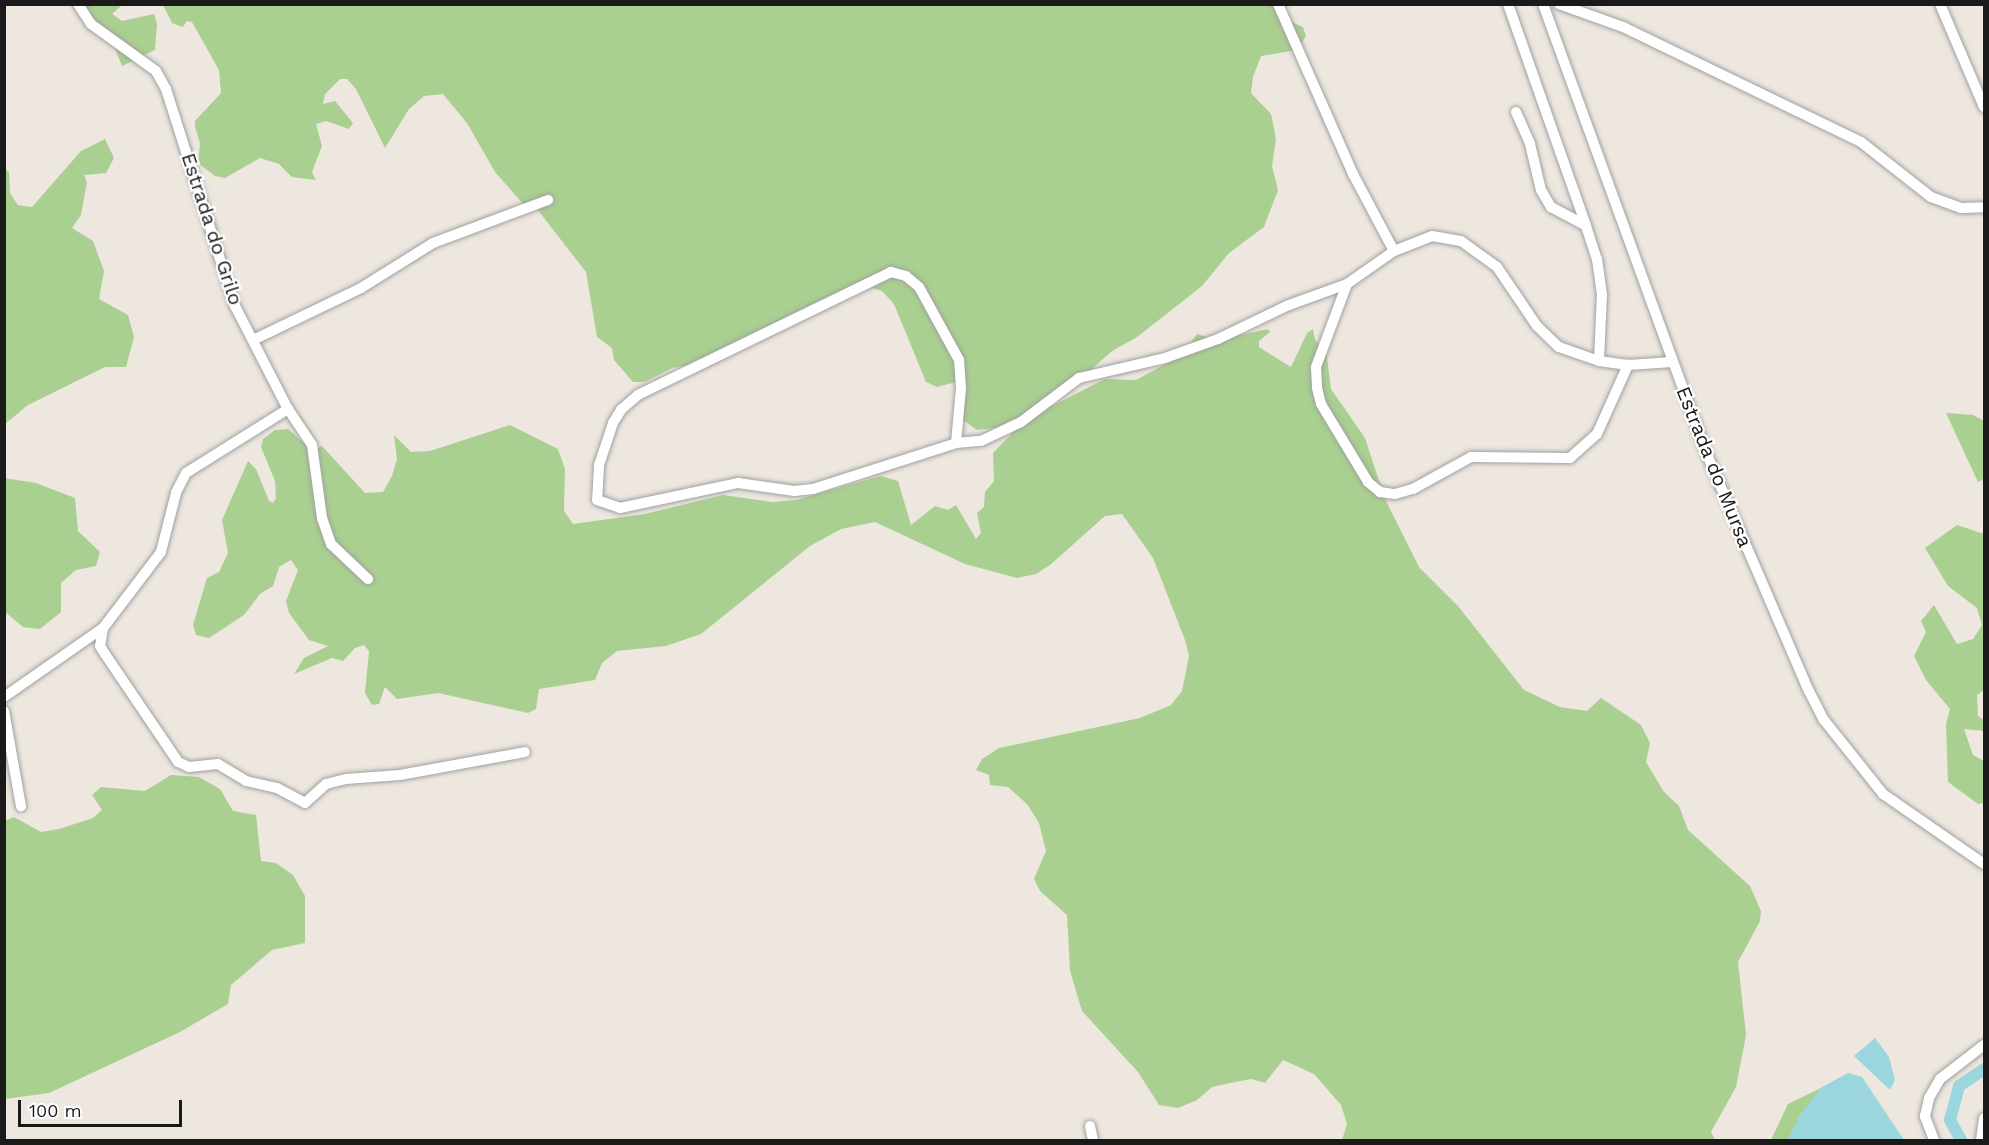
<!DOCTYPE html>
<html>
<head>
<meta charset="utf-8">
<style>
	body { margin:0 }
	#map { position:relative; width:1989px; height:1145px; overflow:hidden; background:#ede7df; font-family:"Work Sans",sans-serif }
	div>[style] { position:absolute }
	.forest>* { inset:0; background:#a9d090 }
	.water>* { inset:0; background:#9bd6de }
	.canal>* { height:12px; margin:-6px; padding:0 6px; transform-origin:6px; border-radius:6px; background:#9bd6de }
	.roads { filter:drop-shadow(0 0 2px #a1a1a1) drop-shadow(0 0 2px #a1a1a1) }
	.minor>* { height:10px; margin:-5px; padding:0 5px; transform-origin:5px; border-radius:5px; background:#fff }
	span { translate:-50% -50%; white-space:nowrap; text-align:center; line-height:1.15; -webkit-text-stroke:4.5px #fff; paint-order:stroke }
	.street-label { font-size:20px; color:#1a1a1a }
	.frame { position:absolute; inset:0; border:6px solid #1a1a1a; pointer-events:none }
	.scale { position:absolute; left:18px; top:1100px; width:164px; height:27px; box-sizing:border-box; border:3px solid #1a1a1a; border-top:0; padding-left:8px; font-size:18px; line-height:21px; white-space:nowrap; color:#1a1a1a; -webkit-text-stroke:4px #fff; paint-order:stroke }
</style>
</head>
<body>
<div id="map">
	<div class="forest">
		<div style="clip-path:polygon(80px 5px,122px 5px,112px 14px,122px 21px,154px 14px,157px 24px,155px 50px,122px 66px,113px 43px)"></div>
		<div style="clip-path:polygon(163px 5px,1279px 5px,1289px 21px,1303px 27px,1306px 36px,1297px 50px,1261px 56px,1253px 77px,1251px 93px,1271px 114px,1276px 139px,1272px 166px,1278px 190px,1264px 227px,1229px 253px,1202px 286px,1137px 337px,1112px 351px,1048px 408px,1105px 379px,1136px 380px,1182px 355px,1197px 334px,1218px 340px,1268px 329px,1270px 332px,1259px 341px,1259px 347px,1291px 367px,1307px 333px,1313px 329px,1315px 340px,1326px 350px,1331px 389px,1365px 438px,1385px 499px,1419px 567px,1458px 606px,1524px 690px,1560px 707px,1587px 711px,1601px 698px,1641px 725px,1650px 743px,1646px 762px,1664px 792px,1679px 806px,1688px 830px,1750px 886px,1761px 911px,1760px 921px,1738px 962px,1746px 1035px,1736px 1087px,1711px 1132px,1715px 1140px,1342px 1140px,1347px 1124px,1341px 1105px,1314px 1074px,1283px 1060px,1265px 1083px,1251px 1079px,1230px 1083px,1212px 1087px,1197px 1100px,1178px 1108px,1159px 1105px,1138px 1072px,1082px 1011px,1070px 971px,1067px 915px,1040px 891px,1034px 879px,1046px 851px,1039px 823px,1027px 804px,1008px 787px,990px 785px,989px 775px,976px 770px,982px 759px,999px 748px,1140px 718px,1171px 705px,1182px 691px,1189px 656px,1185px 640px,1153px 558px,1122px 514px,1105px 516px,1050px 565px,1036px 574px,1017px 578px,965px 564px,875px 522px,841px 529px,810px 546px,701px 634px,666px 646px,617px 651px,602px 663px,595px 680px,539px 689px,536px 709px,528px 713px,438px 693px,397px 699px,385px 687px,379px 704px,372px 705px,365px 693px,369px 651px,364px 645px,355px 648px,343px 661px,332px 658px,294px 674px,304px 658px,328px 646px,309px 640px,289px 613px,286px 601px,298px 570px,291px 560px,279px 567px,273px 586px,260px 594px,244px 615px,209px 638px,196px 635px,193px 625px,207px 578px,219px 572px,228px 553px,222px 520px,248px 461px,256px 469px,269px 501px,273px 503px,276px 498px,275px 481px,261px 447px,263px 439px,275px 430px,288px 429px,313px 451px,322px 446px,365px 493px,383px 492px,392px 476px,397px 459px,394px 435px,411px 452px,430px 451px,510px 425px,558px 449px,565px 469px,564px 511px,573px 524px,645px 514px,723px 495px,772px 502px,796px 500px,881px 476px,898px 481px,911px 525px,935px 506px,948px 510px,956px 505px,976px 539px,981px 533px,977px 513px,984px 507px,985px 492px,994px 481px,993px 453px,1020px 425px,977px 430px,963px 420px,956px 382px,937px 387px,926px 382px,894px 304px,882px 291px,869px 287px,699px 363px,672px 368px,645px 382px,633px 382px,614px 360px,612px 348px,597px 337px,586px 272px,537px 209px,525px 206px,495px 172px,467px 123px,443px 94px,424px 96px,409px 109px,385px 148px,356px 89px,347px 79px,340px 79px,325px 94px,323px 104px,335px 101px,353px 123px,349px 129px,326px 121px,316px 124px,322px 146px,312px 172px,316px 180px,292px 177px,279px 164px,260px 158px,225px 178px,215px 176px,198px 163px,200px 143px,195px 127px,195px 121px,221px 93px,219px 70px,192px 22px,187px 21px,183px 27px,172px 23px)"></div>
		<div style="clip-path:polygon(105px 139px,114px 158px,106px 173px,84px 175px,87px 182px,81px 215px,72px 228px,93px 241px,104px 271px,99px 299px,128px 315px,134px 337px,126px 367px,105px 367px,28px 405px,5px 424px,5px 169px,9px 172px,10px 193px,18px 205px,32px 207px,81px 151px)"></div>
		<div style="clip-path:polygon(1946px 413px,1973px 415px,1984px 421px,1984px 479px,1978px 482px)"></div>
		<div style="clip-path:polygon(4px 478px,36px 483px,75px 498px,78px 531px,100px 552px,96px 566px,76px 570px,61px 583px,61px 612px,40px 629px,23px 627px,5px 612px)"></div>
		<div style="clip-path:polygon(1957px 525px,1984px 534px,1984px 690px,1977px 695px,1978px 716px,1984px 720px,1984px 731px,1964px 729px,1973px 755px,1984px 761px,1984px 803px,1978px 804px,1948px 782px,1946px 724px,1950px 709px,1926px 680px,1914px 656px,1926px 632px,1921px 621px,1934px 605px,1957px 644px,1973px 639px,1982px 625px,1977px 608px,1948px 586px,1925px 548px)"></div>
		<div style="clip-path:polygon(171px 775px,199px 777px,220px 789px,233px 811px,256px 815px,261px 861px,276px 863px,293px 875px,305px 896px,305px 943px,272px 950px,231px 985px,228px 1004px,180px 1032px,49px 1093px,5px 1099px,5px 821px,14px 817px,41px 832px,59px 829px,93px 818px,102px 810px,92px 795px,101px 787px,145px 791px)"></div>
		<div style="clip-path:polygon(1821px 1088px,1807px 1140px,1771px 1140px,1788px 1104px)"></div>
	</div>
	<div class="water">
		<div style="clip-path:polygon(1875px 1038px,1889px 1057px,1895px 1080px,1890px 1090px,1854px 1056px)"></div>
		<div style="clip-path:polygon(1848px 1073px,1862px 1077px,1904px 1140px,1788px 1140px,1799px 1116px,1822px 1087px)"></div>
	</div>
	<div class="canal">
		<div style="left:1961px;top:1140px;width:23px;rotate:-119deg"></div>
		<div style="left:1950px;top:1120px;width:35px;rotate:-75deg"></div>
		<div style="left:1959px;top:1086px;width:30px;rotate:-34deg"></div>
	</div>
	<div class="roads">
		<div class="minor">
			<div style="left:78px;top:4px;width:24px;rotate:57deg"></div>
			<div style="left:91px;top:24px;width:80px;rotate:35.9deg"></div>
			<div style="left:156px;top:71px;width:21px;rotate:61deg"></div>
			<div style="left:166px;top:89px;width:228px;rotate:72.4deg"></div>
			<div style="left:235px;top:306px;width:116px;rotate:62.8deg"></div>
			<div style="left:288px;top:409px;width:120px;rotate:147.9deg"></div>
			<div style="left:186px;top:473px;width:22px;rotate:117deg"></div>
			<div style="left:176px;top:493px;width:61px;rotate:104.3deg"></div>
			<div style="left:161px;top:552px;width:96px;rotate:127.3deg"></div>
			<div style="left:103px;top:628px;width:18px;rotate:99deg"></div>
			<div style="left:100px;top:646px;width:9px;rotate:58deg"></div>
			<div style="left:105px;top:654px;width:130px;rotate:55.9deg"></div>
			<div style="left:178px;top:762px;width:12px;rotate:24deg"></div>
			<div style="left:189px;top:767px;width:29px;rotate:-6deg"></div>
			<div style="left:218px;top:764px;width:33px;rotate:31deg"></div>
			<div style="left:246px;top:781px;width:32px;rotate:13deg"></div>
			<div style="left:277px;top:788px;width:32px;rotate:28deg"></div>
			<div style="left:305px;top:803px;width:28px;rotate:-42deg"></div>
			<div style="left:326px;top:784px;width:21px;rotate:-14deg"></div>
			<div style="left:346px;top:779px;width:54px;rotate:-4.2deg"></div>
			<div style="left:400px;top:775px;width:127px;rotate:-10.4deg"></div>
			<div style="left:1278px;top:4px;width:186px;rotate:66.2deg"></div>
			<div style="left:1353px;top:174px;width:87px;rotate:62deg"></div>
			<div style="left:1508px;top:4px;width:235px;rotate:70.6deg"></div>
			<div style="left:1543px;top:4px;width:482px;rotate:70deg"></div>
			<div style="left:1708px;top:457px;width:255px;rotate:66.7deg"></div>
			<div style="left:1809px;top:691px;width:33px;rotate:63deg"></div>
			<div style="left:1824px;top:720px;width:95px;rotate:51.4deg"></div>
			<div style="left:1883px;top:794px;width:123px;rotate:34.7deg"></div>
			<div style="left:1559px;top:4px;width:68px;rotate:19.8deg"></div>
			<div style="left:1623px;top:27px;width:264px;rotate:25.8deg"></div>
			<div style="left:1861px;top:142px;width:89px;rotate:38.2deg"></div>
			<div style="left:1931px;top:197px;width:32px;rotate:20deg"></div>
			<div style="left:1961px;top:208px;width:23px;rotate:-2deg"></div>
			<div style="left:1940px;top:4px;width:112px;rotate:66.9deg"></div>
			<div style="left:1516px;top:112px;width:35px;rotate:66deg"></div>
			<div style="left:1530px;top:144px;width:47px;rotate:76.6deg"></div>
			<div style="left:1541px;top:190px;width:20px;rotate:60deg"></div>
			<div style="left:1551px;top:207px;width:40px;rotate:28deg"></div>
			<div style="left:1586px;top:226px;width:35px;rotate:72deg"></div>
			<div style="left:1597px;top:259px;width:35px;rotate:82deg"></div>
			<div style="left:1602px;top:294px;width:67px;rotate:92.6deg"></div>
			<div style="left:1347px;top:284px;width:89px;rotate:110.5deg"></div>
			<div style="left:1316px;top:367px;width:21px;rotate:87deg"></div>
			<div style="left:1317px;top:388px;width:16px;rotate:76deg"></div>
			<div style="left:1321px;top:404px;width:91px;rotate:58.9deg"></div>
			<div style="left:1368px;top:482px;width:16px;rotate:40deg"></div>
			<div style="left:1380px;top:492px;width:15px;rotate:8deg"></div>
			<div style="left:1395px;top:494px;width:19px;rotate:-16deg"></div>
			<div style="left:1413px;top:489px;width:66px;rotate:-28.9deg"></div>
			<div style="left:1471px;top:457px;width:99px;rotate:0.6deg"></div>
			<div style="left:1570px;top:458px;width:36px;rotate:-42deg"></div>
			<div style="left:1597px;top:434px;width:76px;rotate:-65.8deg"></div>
			<div style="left:253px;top:340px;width:120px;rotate:-25.7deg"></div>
			<div style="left:361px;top:288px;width:85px;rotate:-32deg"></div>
			<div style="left:433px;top:243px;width:123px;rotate:-20.5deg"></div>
			<div style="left:288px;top:409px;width:43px;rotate:56.3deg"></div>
			<div style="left:312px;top:445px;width:74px;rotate:82.2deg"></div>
			<div style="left:322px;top:518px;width:28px;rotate:71deg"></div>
			<div style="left:331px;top:544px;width:51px;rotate:43.4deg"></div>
			<div style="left:956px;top:443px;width:55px;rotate:-84.8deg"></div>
			<div style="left:961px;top:388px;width:28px;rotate:-94deg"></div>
			<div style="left:959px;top:360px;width:83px;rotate:-118.7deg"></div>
			<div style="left:919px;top:287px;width:17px;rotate:-140deg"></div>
			<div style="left:906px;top:276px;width:16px;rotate:-165deg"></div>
			<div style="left:891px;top:272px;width:281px;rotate:154.1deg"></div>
			<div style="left:638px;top:395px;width:23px;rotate:139deg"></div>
			<div style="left:621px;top:410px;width:15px;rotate:122deg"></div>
			<div style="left:613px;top:423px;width:44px;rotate:108.4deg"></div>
			<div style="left:599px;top:465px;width:35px;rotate:93deg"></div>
			<div style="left:597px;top:500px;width:24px;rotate:19deg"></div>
			<div style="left:620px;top:508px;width:121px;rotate:-12deg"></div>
			<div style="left:738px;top:483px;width:57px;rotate:8.1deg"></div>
			<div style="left:794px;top:491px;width:19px;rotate:-6deg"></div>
			<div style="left:813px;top:489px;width:150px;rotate:-17.8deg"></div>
			<div style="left:956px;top:443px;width:25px;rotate:-5deg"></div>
			<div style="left:981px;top:441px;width:44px;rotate:-25.4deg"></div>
			<div style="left:1021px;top:422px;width:73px;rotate:-37.2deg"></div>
			<div style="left:1079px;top:378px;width:88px;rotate:-13.1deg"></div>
			<div style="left:1165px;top:358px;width:56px;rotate:-19.7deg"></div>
			<div style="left:1218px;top:339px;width:79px;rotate:-25.6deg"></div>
			<div style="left:1289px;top:305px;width:62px;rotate:-19.9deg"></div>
			<div style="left:1347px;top:284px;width:57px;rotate:-35.1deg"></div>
			<div style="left:1394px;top:251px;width:41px;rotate:-21.5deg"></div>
			<div style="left:1432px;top:236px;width:29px;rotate:10deg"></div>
			<div style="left:1461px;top:241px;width:44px;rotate:35.8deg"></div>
			<div style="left:1497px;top:267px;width:71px;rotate:55.9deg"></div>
			<div style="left:1537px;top:326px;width:30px;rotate:44deg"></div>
			<div style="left:1559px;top:347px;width:42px;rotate:19.3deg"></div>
			<div style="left:1599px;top:361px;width:29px;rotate:8deg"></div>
			<div style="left:1628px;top:365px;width:44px;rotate:-3.9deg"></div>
			<div style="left:4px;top:697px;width:121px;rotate:-34.9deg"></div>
			<div style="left:4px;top:711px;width:97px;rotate:79.9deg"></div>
			<div style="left:1090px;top:1126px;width:14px;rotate:78deg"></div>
			<div style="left:1934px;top:1140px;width:26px;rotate:-111deg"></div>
			<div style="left:1925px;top:1116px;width:18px;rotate:-77deg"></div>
			<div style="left:1929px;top:1098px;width:22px;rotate:-60deg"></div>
			<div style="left:1940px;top:1079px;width:56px;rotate:-37.7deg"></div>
			<div style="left:1981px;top:1140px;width:22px;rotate:-82deg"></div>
		</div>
	</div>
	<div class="street-label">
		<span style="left:212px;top:229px;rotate:72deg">Estrada do Grilo</span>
		<span style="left:1714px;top:467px;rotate:68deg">Estrada do Mursa</span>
	</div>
	<div class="frame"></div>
	<div class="scale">100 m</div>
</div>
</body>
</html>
